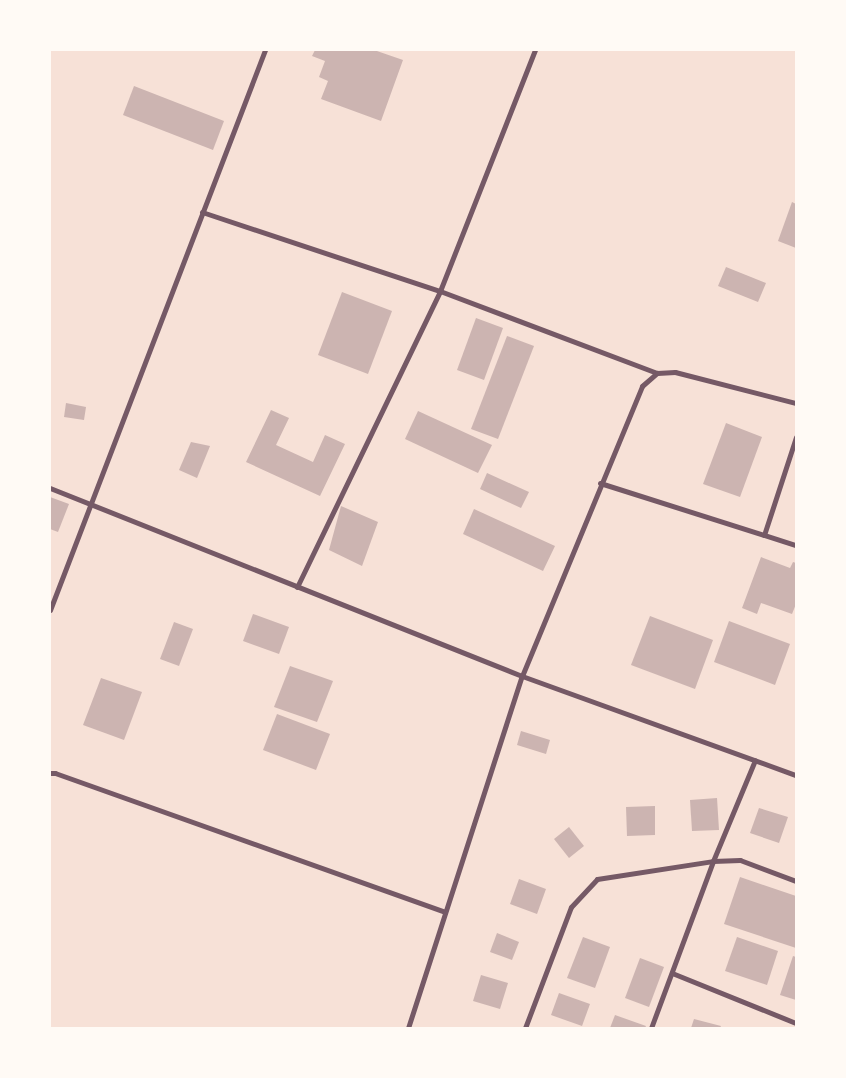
<!DOCTYPE html>
<html>
<head>
<meta charset="utf-8">
<style>
	body { margin:0 }
	#map { position:relative; width:846px; height:1078px; overflow:hidden; background:#f7e1d7; font-family:"Roboto Serif",serif }
	div>[style] { position:absolute }
	.building>* { inset:0; background:#ccb4b1 }
	.minor>* { height:5px; margin:-2.5px; padding:0 2.5px; transform-origin:2.5px; border-radius:2.5px; background:#755966 }
	span { translate:-50% -50%; white-space:nowrap; text-align:center; line-height:1.15; -webkit-text-stroke:5px #fffaf5; paint-order:stroke }
	.frame { position:absolute; inset:0; border:51px solid #fffaf5; pointer-events:none }
</style>
</head>
<body>
<div id="map">
	<div class="building">
		<div style="clip-path:polygon(315px 50px,374px 50px,403px 60px,381px 121px,321px 99px,328px 81px,319px 77px,325px 61px,312px 56px)"></div>
		<div style="clip-path:polygon(134px 86px,224px 121px,213px 150px,123px 115px)"></div>
		<div style="clip-path:polygon(792px 202px,796px 204px,796px 248px,778px 241px)"></div>
		<div style="clip-path:polygon(726px 267px,766px 283px,758px 302px,718px 286px)"></div>
		<div style="clip-path:polygon(342px 292px,392px 311px,368px 374px,318px 355px)"></div>
		<div style="clip-path:polygon(476px 318px,503px 328px,484px 380px,457px 370px)"></div>
		<div style="clip-path:polygon(507px 336px,534px 346px,498px 439px,471px 429px)"></div>
		<div style="clip-path:polygon(66px 403px,86px 407px,84px 420px,64px 417px)"></div>
		<div style="clip-path:polygon(271px 410px,289px 418px,276px 445px,313px 462px,325px 435px,345px 444px,320px 496px,246px 462px)"></div>
		<div style="clip-path:polygon(418px 411px,492px 445px,478px 473px,405px 439px)"></div>
		<div style="clip-path:polygon(726px 423px,762px 437px,740px 497px,703px 484px)"></div>
		<div style="clip-path:polygon(191px 442px,210px 446px,197px 478px,179px 470px)"></div>
		<div style="clip-path:polygon(487px 473px,529px 492px,521px 508px,480px 489px)"></div>
		<div style="clip-path:polygon(50px 497px,69px 504px,58px 532px,50px 529px)"></div>
		<div style="clip-path:polygon(341px 506px,378px 522px,362px 566px,329px 550px)"></div>
		<div style="clip-path:polygon(474px 509px,555px 546px,543px 571px,463px 534px)"></div>
		<div style="clip-path:polygon(761px 557px,790px 568px,793px 562px,796px 563px,796px 604px,792px 614px,761px 603px,757px 614px,742px 608px)"></div>
		<div style="clip-path:polygon(253px 614px,289px 627px,279px 654px,243px 641px)"></div>
		<div style="clip-path:polygon(650px 616px,713px 640px,695px 689px,631px 665px)"></div>
		<div style="clip-path:polygon(729px 621px,790px 644px,775px 685px,714px 662px)"></div>
		<div style="clip-path:polygon(174px 622px,193px 629px,179px 666px,160px 659px)"></div>
		<div style="clip-path:polygon(290px 666px,333px 681px,317px 722px,274px 707px)"></div>
		<div style="clip-path:polygon(101px 678px,142px 692px,124px 740px,83px 725px)"></div>
		<div style="clip-path:polygon(277px 714px,330px 734px,316px 770px,263px 750px)"></div>
		<div style="clip-path:polygon(521px 731px,550px 740px,546px 754px,517px 745px)"></div>
		<div style="clip-path:polygon(717px 798px,719px 830px,692px 831px,690px 800px)"></div>
		<div style="clip-path:polygon(655px 806px,655px 835px,627px 836px,626px 807px)"></div>
		<div style="clip-path:polygon(759px 808px,788px 817px,779px 843px,750px 833px)"></div>
		<div style="clip-path:polygon(569px 827px,584px 846px,569px 858px,554px 839px)"></div>
		<div style="clip-path:polygon(740px 877px,796px 896px,796px 948px,724px 924px)"></div>
		<div style="clip-path:polygon(519px 879px,546px 889px,537px 914px,510px 904px)"></div>
		<div style="clip-path:polygon(497px 933px,519px 942px,512px 960px,490px 952px)"></div>
		<div style="clip-path:polygon(583px 937px,610px 947px,595px 988px,567px 978px)"></div>
		<div style="clip-path:polygon(737px 937px,778px 951px,767px 985px,725px 971px)"></div>
		<div style="clip-path:polygon(793px 956px,796px 957px,796px 1000px,780px 995px)"></div>
		<div style="clip-path:polygon(640px 958px,664px 967px,649px 1007px,625px 998px)"></div>
		<div style="clip-path:polygon(481px 975px,508px 983px,500px 1009px,473px 1001px)"></div>
		<div style="clip-path:polygon(559px 993px,590px 1004px,582px 1026px,551px 1015px)"></div>
		<div style="clip-path:polygon(615px 1015px,646px 1026px,645px 1028px,610px 1028px)"></div>
		<div style="clip-path:polygon(694px 1019px,721px 1026px,720px 1028px,691px 1028px)"></div>
	</div>
	<div class="minor">
		<div style="left:202px;top:212px;width:251px;rotate:18.4deg"></div>
		<div style="left:440px;top:291px;width:232px;rotate:20.7deg"></div>
		<div style="left:600px;top:483px;width:206px;rotate:17.6deg"></div>
		<div style="left:50px;top:488px;width:508px;rotate:21.72deg"></div>
		<div style="left:522px;top:676px;width:291px;rotate:19.9deg"></div>
		<div style="left:764px;top:535px;width:103px;rotate:-71.9deg"></div>
		<div style="left:297px;top:587px;width:329px;rotate:-64.2deg"></div>
		<div style="left:440px;top:291px;width:259px;rotate:-68.5deg"></div>
		<div style="left:50px;top:610px;width:600px;rotate:-69deg"></div>
		<div style="left:50px;top:773px;width:5px"></div>
		<div style="left:55px;top:773px;width:414px;rotate:19.6deg"></div>
		<div style="left:672px;top:973px;width:134px;rotate:22deg"></div>
		<div style="left:408px;top:1028px;width:370px;rotate:-72.1deg"></div>
		<div style="left:522px;top:676px;width:314px;rotate:-67.5deg"></div>
		<div style="left:642px;top:386px;width:20px;rotate:-41deg"></div>
		<div style="left:657px;top:373px;width:18px;rotate:-3deg"></div>
		<div style="left:675px;top:372px;width:125px;rotate:14.4deg"></div>
		<div style="left:525px;top:1028px;width:129px;rotate:-69.2deg"></div>
		<div style="left:571px;top:907px;width:38px;rotate:-47deg"></div>
		<div style="left:597px;top:879px;width:117px;rotate:-8.8deg"></div>
		<div style="left:713px;top:861px;width:27px;rotate:-2deg"></div>
		<div style="left:740px;top:860px;width:60px;rotate:20.6deg"></div>
		<div style="left:651px;top:1028px;width:178px;rotate:-69.6deg"></div>
		<div style="left:713px;top:861px;width:109px;rotate:-67.4deg"></div>
	</div>
	<div class="frame"></div>
</div>
</body>
</html>
